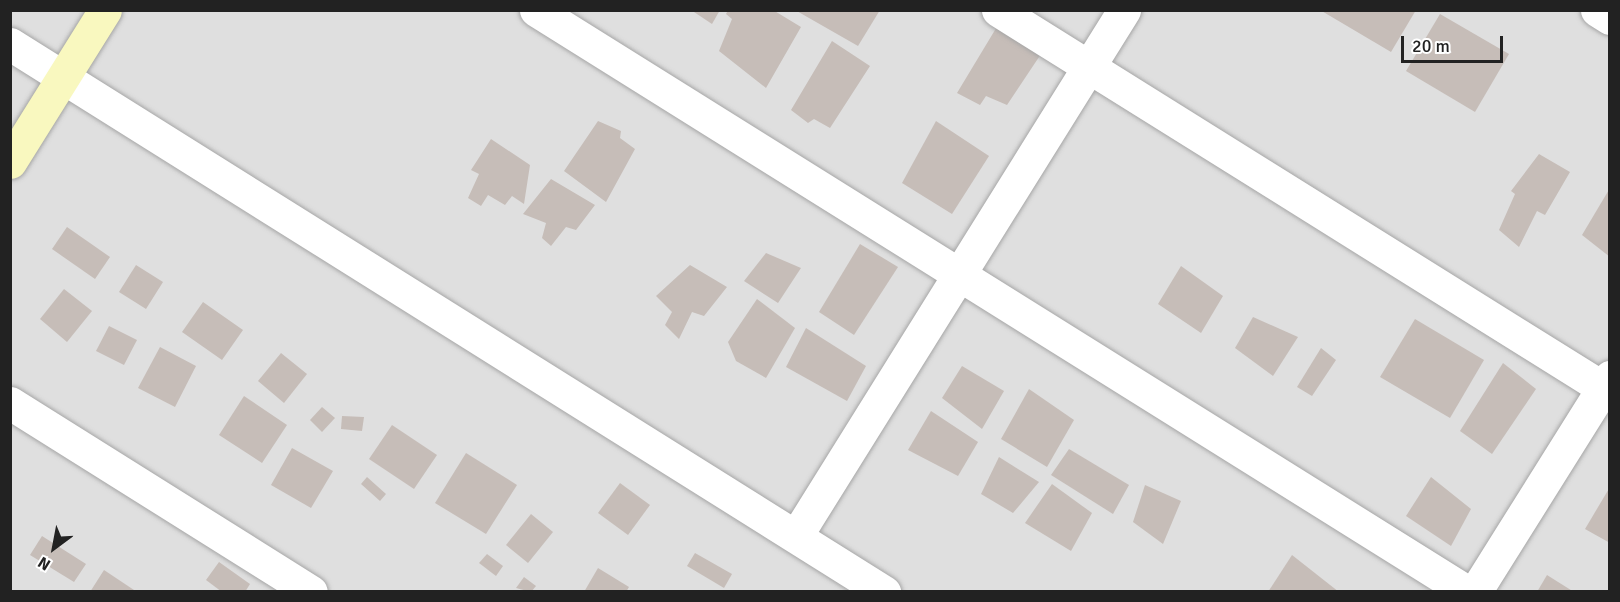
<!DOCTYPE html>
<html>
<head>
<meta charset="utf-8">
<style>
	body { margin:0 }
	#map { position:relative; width:1620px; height:602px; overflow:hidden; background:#f1eee9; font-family:Signika,sans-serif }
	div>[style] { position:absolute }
	.residential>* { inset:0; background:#dfdfdf }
	.building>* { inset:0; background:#c6bdb8 }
	.roads { filter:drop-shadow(0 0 2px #a6a6a6) drop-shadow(0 0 2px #a6a6a6) }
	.street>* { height:33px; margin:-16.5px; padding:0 16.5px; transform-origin:16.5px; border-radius:16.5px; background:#fff }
	.secondary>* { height:33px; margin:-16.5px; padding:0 16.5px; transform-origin:16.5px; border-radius:16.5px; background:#f9f8bf }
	span { translate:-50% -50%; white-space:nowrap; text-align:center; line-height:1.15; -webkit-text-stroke:5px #fff; paint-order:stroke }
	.frame { position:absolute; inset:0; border:12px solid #222; pointer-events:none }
	.north { position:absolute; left:24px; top:518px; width:60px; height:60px; -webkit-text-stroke:4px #fff; paint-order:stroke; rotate:212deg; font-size:16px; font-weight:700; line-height:24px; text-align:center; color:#222 }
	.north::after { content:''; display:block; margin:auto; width:21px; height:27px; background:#222; clip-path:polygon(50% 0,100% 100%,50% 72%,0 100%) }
	.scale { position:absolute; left:1401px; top:36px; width:102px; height:27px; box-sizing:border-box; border:3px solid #222; border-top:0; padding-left:8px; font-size:18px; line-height:21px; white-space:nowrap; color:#222; -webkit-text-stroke:4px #fff; paint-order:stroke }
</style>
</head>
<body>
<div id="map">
	<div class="residential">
		<div style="clip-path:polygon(11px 11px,1609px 11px,1609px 591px,11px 591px)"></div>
	</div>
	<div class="building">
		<div style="clip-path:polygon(691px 10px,720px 10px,712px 24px)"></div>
		<div style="clip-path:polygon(728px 10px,773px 10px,801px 27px,766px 88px,719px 51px,732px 19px,726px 14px)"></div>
		<div style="clip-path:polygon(795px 10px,880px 10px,858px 46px)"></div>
		<div style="clip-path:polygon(1320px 10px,1416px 10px,1391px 52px)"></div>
		<div style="clip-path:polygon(1440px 14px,1509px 54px,1475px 112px,1406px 71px)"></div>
		<div style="clip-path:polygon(998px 25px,1041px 54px,1007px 105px,986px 96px,980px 105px,957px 93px)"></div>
		<div style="clip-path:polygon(832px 41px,870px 66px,830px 128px,814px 119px,808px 123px,791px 110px)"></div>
		<div style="clip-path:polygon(598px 121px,621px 131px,620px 138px,635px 149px,606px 202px,564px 171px)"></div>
		<div style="clip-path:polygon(936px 121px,989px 156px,952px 214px,902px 183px)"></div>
		<div style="clip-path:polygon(491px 139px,530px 165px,524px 204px,512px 196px,505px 205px,488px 195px,481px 206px,468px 198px,479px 174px,471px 170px)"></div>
		<div style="clip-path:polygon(1539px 154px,1570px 172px,1545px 215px,1537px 211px,1519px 247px,1499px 230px,1515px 194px,1511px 191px)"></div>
		<div style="clip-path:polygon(551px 179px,595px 205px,576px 230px,566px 227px,551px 246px,542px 238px,546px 223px,523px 214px)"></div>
		<div style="clip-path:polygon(1610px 188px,1610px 257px,1582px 235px)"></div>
		<div style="clip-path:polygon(67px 227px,110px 257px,95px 279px,52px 249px)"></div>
		<div style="clip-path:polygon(860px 244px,898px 267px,854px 335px,819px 312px)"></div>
		<div style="clip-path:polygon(766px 253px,801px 268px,778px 303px,744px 281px)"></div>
		<div style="clip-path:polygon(136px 265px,163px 282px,146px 309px,119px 292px)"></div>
		<div style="clip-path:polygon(690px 265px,727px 287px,704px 316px,692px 312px,679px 339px,665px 325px,672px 312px,656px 296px)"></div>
		<div style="clip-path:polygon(1181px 266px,1223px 296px,1201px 333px,1158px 304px)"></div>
		<div style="clip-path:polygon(64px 289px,92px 311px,67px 342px,40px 319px)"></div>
		<div style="clip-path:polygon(757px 299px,795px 328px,766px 378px,736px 361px,728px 342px)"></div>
		<div style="clip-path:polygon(203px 302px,243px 330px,222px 360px,182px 332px)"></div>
		<div style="clip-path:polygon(1253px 317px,1298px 337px,1273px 376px,1235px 348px)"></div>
		<div style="clip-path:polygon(1415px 319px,1484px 360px,1450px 418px,1380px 377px)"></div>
		<div style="clip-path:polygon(109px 326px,137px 340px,124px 365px,96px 351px)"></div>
		<div style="clip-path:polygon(806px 328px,866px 366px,847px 401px,786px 367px)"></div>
		<div style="clip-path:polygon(160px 347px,196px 366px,175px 407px,138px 388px)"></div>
		<div style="clip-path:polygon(1321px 348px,1336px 360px,1312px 396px,1297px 387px)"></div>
		<div style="clip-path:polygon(281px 353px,307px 374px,284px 403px,258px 381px)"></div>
		<div style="clip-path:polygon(1503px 363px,1536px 389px,1492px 454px,1460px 431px)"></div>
		<div style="clip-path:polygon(962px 366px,1004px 391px,982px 429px,942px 398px)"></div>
		<div style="clip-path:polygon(1029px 389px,1074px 420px,1047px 467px,1001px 439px)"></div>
		<div style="clip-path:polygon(244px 396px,287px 425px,262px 463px,219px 435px)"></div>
		<div style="clip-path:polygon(322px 407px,335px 418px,322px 432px,310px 420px)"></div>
		<div style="clip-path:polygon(931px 411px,978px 442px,958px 476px,908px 450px)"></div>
		<div style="clip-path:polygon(342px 416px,364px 417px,362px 431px,341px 429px)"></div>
		<div style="clip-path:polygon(392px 425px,437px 455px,414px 489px,369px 459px)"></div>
		<div style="clip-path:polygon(292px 448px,333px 471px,311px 508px,271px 485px)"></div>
		<div style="clip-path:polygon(1069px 449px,1129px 485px,1113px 514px,1051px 475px)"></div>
		<div style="clip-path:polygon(466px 453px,517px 485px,486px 534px,435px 503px)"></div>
		<div style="clip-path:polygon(999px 457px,1039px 482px,1013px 513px,981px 494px)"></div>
		<div style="clip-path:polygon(367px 477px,386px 494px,380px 501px,361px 484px)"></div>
		<div style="clip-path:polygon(1431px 477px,1471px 509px,1451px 546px,1406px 516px)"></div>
		<div style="clip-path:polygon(620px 483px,650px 505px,628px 535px,598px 513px)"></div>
		<div style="clip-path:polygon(1052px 484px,1092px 513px,1071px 551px,1025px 523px)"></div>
		<div style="clip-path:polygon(1145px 485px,1181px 501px,1163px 544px,1133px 522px)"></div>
		<div style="clip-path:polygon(1610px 487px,1610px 543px,1585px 529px)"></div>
		<div style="clip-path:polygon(531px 514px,553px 532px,528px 563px,506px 545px)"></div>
		<div style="clip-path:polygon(42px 536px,86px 564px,74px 582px,30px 555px)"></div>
		<div style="clip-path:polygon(695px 553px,732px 574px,724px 588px,687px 566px)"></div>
		<div style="clip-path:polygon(487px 554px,503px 566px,496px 576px,479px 563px)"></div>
		<div style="clip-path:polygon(1292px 555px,1339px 592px,1268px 592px)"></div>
		<div style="clip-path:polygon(219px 562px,250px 584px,245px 592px,222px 592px,206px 580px)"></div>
		<div style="clip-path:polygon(598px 568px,629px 587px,626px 592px,584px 592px)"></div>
		<div style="clip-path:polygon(104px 570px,137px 592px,90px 592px)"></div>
		<div style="clip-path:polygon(1547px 575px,1574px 592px,1537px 592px)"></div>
		<div style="clip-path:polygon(524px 577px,536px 586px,531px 592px,516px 588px)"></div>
	</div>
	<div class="roads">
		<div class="street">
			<div style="left:536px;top:10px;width:1098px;rotate:32.01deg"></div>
			<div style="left:998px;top:10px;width:713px;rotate:32deg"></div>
			<div style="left:1597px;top:10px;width:15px;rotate:32deg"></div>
			<div style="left:10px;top:44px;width:1032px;rotate:32.09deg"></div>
			<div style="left:10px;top:403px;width:355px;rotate:32.1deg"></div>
			<div style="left:796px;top:536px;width:620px;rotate:-58.05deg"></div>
			<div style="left:1475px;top:592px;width:254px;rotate:-57.9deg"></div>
		</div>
		<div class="secondary">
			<div style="left:10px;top:162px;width:179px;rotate:-58deg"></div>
		</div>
	</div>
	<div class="frame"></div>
	<div class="north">N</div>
	<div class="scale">20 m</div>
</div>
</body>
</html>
